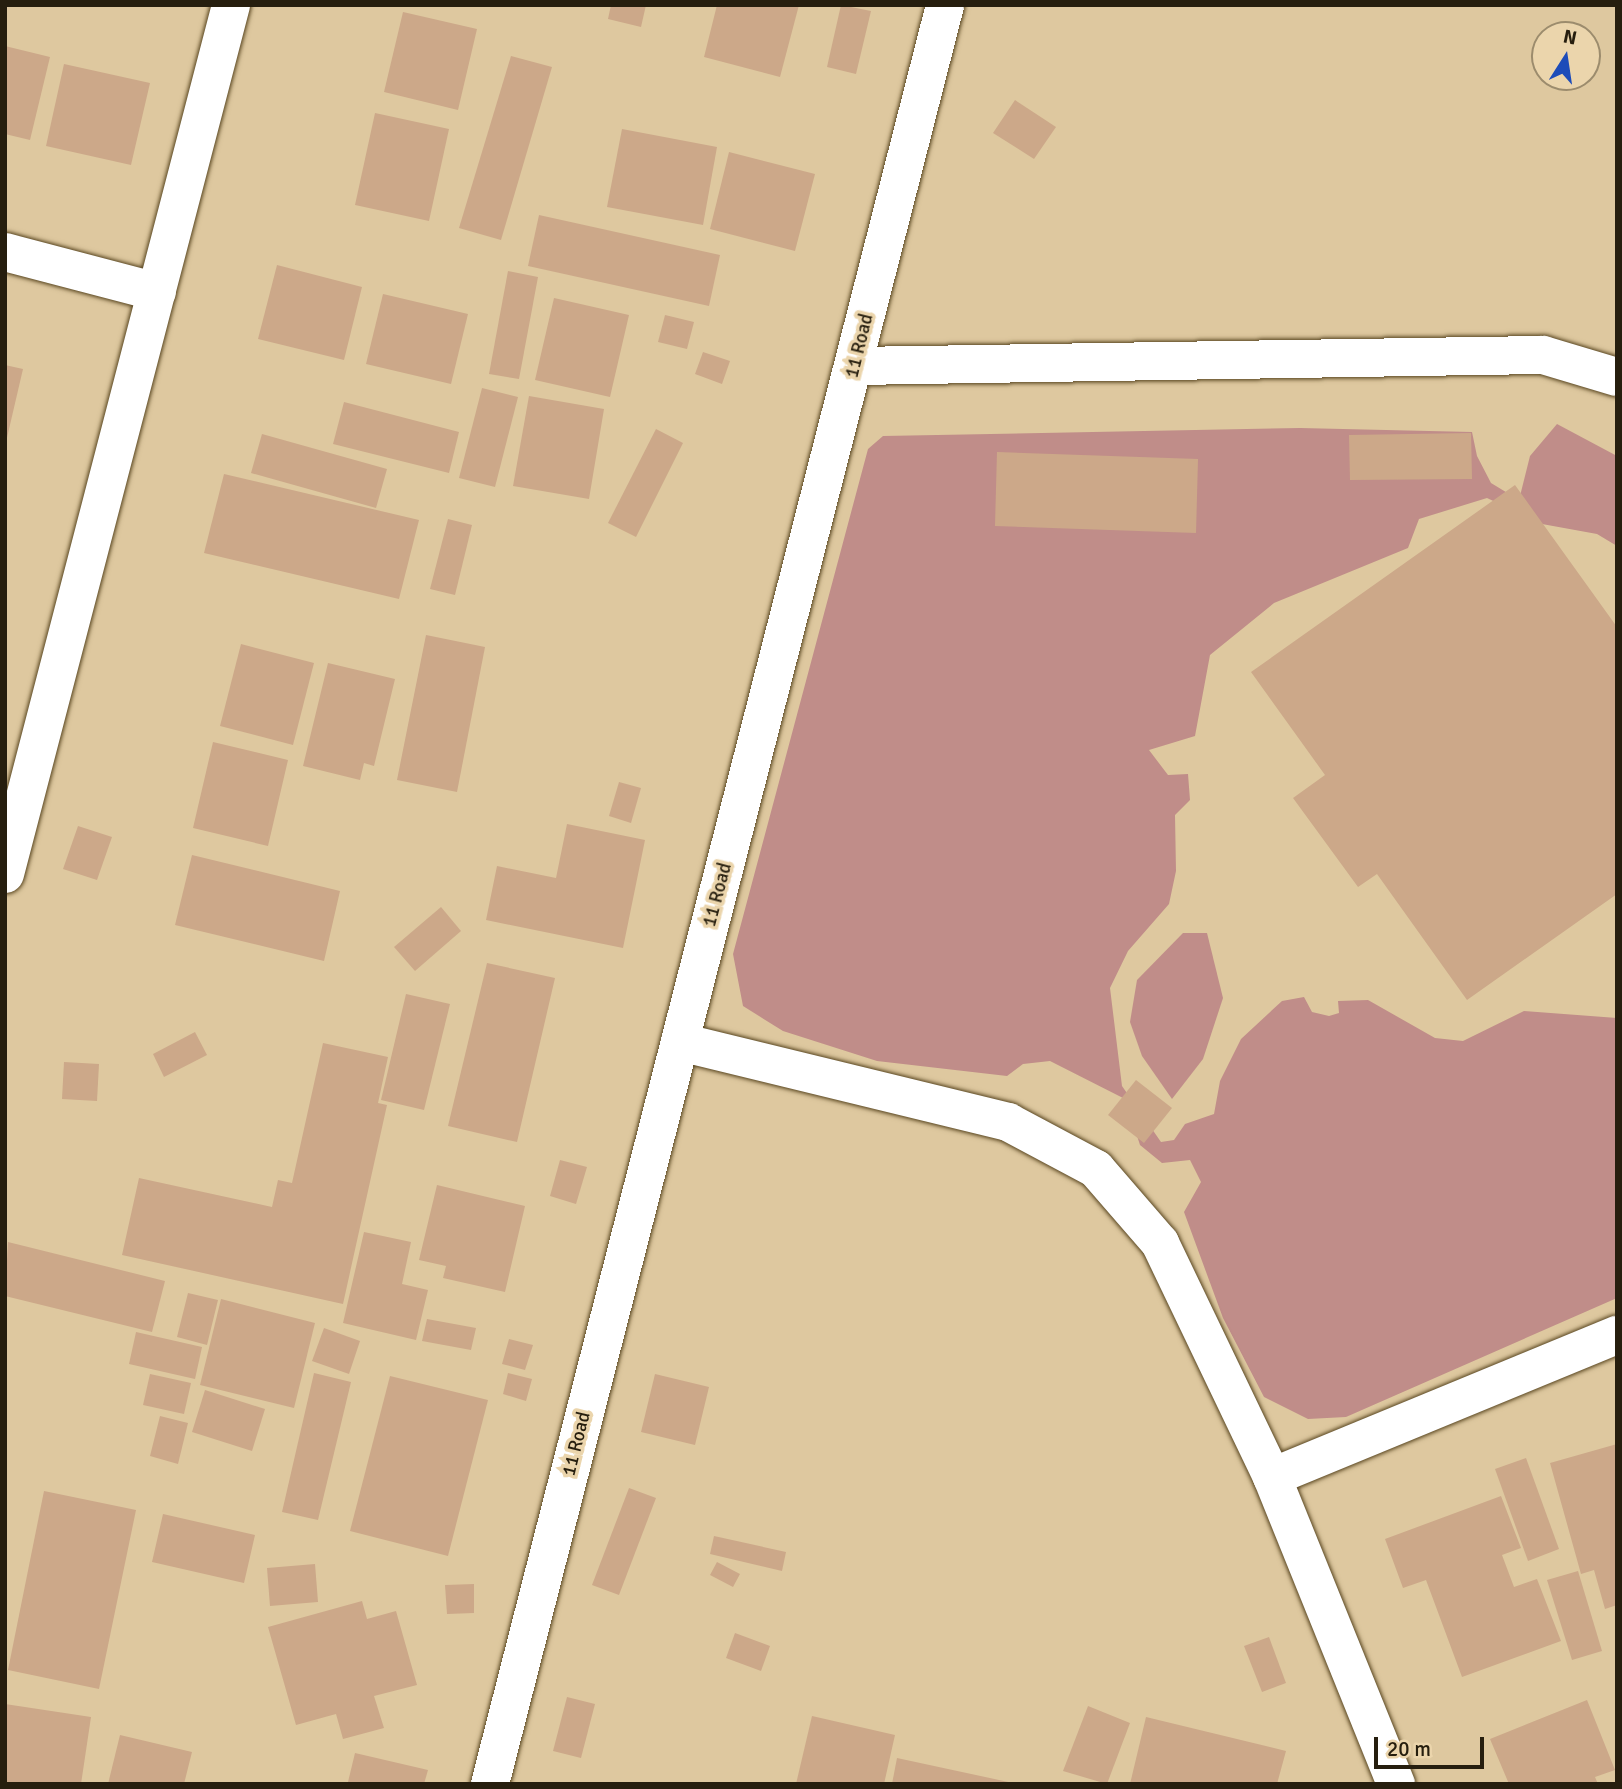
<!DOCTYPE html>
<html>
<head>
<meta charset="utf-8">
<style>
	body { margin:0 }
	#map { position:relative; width:1622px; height:1789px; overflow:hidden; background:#dec89f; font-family:Signika,sans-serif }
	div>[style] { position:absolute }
	.green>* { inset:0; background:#c08d89 }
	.building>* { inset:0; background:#cca889 }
	.roads { filter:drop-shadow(0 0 2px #594620) drop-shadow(0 0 2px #594620) }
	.street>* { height:38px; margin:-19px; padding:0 19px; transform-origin:19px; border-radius:19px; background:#fff }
	.secondary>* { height:38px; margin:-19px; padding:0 19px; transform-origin:19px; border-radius:19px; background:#fff }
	span { translate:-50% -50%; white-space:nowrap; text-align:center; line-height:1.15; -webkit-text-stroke:7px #ebd5ac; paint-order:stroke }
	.street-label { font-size:19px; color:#261e0e }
	.frame { position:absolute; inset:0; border:7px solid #261e0e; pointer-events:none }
	.north { position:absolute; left:1531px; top:21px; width:70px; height:70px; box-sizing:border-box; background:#ebd5ac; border:2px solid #9c8c6d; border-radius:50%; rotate:12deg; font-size:19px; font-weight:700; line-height:28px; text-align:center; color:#261e0e }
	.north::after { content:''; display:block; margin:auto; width:24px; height:32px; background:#1d4cb9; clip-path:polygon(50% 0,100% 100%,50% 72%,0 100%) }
	.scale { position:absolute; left:1374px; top:1737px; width:110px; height:32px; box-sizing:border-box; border:4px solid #261e0e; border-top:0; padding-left:9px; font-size:21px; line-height:24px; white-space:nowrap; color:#261e0e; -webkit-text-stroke:5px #ebd5ac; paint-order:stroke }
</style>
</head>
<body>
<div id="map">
	<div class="green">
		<div style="clip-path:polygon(1557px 424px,1617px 456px,1617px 546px,1597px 534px,1542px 524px,1487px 498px,1419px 519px,1408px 548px,1274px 603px,1210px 655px,1195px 736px,1149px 750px,1168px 775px,1188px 774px,1190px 800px,1175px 815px,1176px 871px,1169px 904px,1128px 951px,1110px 988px,1122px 1086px,1161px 1142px,1174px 1140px,1185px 1124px,1214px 1114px,1220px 1081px,1241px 1039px,1282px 1001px,1304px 997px,1312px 1012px,1329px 1016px,1339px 1013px,1338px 1001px,1368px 1000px,1435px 1038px,1463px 1041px,1524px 1011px,1617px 1018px,1617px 1298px,1346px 1417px,1308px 1419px,1264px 1397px,1223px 1318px,1184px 1212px,1201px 1182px,1190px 1160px,1162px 1163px,1140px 1145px,1125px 1099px,1050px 1061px,1023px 1064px,1007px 1076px,877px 1061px,783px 1031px,743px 1006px,733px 954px,868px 449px,883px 436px,1300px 428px,1472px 432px,1477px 456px,1491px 483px,1519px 500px,1530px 456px)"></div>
		<div style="clip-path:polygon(1183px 933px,1207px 933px,1223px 998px,1203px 1059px,1172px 1099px,1142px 1056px,1130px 1022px,1137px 980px)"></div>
	</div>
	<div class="building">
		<div style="clip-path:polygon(611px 5px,646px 5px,641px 27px,608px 19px)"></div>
		<div style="clip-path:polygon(717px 5px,799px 5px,780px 77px,704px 57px)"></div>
		<div style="clip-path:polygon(841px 5px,871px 11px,856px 74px,827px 67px)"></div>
		<div style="clip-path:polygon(403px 12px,477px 29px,458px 110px,384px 92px)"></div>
		<div style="clip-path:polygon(5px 46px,50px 57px,30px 140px,5px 134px)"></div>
		<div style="clip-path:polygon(511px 56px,552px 67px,501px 240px,459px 228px)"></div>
		<div style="clip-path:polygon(64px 64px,150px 83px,131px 165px,46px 146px)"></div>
		<div style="clip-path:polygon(1015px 100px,1056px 127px,1034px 159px,993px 133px)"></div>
		<div style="clip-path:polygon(375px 113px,449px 129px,429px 221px,355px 205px)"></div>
		<div style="clip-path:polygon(622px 129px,717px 147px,703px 225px,607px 207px)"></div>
		<div style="clip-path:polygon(729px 152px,815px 174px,795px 251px,710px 229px)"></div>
		<div style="clip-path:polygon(539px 215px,720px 255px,709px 306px,528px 266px)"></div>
		<div style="clip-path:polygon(277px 265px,362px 287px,344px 360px,258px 339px)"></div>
		<div style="clip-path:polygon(508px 271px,538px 277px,519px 379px,489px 374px)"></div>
		<div style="clip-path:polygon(383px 294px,468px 314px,451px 384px,366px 364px)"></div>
		<div style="clip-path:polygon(554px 298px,629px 315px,610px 397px,535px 380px)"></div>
		<div style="clip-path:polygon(665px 315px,694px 322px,687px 349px,658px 342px)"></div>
		<div style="clip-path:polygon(703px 352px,730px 361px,722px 384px,695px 374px)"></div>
		<div style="clip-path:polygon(5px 365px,23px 369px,6px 442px,5px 442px)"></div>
		<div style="clip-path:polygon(482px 388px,518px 397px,495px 487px,459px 478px)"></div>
		<div style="clip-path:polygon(529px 396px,604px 409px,589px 499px,513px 486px)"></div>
		<div style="clip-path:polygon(344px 402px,459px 432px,449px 473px,333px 444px)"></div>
		<div style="clip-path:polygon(656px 429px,683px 443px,636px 537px,608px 523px)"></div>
		<div style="clip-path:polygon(1471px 433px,1472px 479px,1350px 480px,1349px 435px)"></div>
		<div style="clip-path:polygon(262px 434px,387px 469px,376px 508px,251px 473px)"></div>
		<div style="clip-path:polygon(997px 452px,1198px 459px,1196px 533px,995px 526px)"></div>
		<div style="clip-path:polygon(224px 474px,419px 520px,399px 599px,204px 553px)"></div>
		<div style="clip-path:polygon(1515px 485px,1617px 627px,1617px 894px,1467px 1000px,1377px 874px,1358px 887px,1293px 798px,1325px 775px,1251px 672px)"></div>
		<div style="clip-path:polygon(448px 519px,472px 525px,455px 595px,430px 589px)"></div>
		<div style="clip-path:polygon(426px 635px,485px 647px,457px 792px,397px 780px)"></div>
		<div style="clip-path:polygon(241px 644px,314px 663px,293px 745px,220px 726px)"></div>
		<div style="clip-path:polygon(328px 663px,395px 679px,374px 766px,364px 763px,360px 780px,303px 766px)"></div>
		<div style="clip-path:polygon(213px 742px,288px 760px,268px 846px,193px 828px)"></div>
		<div style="clip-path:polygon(619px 782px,641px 788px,631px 823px,609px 816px)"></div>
		<div style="clip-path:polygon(567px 824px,645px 840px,623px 948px,486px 920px,497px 866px,556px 878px)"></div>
		<div style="clip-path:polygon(78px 826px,112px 837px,97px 880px,63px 869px)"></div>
		<div style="clip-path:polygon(192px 855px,340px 891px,324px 961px,175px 925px)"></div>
		<div style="clip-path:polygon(441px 907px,461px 931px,415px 971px,394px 947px)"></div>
		<div style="clip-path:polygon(487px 963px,555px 978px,517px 1142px,448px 1126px)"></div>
		<div style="clip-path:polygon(406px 994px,450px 1004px,424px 1110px,381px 1100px)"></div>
		<div style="clip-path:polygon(195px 1032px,207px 1055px,164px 1077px,153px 1054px)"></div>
		<div style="clip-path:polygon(323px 1043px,388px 1057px,378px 1103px,387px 1105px,343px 1304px,122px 1255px,139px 1178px,272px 1207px,278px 1180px,292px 1183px)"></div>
		<div style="clip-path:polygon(64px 1062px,99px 1064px,97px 1101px,62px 1099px)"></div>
		<div style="clip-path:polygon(1136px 1080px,1172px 1108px,1144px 1143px,1108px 1115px)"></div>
		<div style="clip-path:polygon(560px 1160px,587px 1167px,576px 1204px,550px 1196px)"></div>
		<div style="clip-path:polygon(437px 1185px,525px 1206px,505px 1292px,443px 1278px,446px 1266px,419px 1260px)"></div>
		<div style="clip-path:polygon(364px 1232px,411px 1242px,402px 1284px,428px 1290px,416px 1340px,343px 1323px)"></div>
		<div style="clip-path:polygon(8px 1242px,165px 1281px,152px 1332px,5px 1296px)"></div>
		<div style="clip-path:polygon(188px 1293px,218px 1300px,207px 1345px,177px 1337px)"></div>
		<div style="clip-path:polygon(221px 1299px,315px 1323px,294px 1408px,200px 1385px)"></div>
		<div style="clip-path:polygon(427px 1319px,476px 1328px,471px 1350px,422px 1341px)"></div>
		<div style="clip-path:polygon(324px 1328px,360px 1341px,349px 1374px,312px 1361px)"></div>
		<div style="clip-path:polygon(136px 1332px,202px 1347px,195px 1379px,129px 1364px)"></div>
		<div style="clip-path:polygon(509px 1339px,533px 1345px,525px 1370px,502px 1364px)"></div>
		<div style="clip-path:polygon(314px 1373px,351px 1382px,318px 1520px,282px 1512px)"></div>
		<div style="clip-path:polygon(508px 1373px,532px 1379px,526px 1401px,503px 1394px)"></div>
		<div style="clip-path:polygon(150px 1374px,191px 1383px,184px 1414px,143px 1405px)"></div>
		<div style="clip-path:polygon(655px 1374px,709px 1387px,695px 1445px,641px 1432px)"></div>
		<div style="clip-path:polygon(390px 1376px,488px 1400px,448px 1556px,350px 1531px)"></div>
		<div style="clip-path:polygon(205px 1390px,265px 1409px,252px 1451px,192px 1432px)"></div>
		<div style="clip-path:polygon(160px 1416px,188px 1423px,178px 1464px,150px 1456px)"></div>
		<div style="clip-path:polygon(1617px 1444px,1617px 1605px,1605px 1609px,1594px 1570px,1581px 1574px,1550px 1463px)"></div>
		<div style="clip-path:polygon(1526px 1458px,1559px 1549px,1528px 1561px,1495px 1469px)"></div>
		<div style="clip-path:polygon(629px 1488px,656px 1498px,619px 1595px,592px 1585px)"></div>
		<div style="clip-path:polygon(44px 1491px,136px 1510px,99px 1689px,8px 1670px)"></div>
		<div style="clip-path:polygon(1501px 1496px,1521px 1548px,1502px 1555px,1514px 1587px,1537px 1579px,1561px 1641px,1462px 1677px,1426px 1580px,1403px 1588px,1385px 1539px)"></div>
		<div style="clip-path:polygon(163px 1514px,255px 1535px,244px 1583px,152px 1562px)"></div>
		<div style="clip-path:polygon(714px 1536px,786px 1552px,782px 1571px,710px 1554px)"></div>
		<div style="clip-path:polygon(717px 1562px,740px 1574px,733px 1587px,710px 1575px)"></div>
		<div style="clip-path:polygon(315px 1564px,318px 1602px,270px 1606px,267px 1568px)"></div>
		<div style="clip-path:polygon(1578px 1571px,1602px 1651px,1572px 1660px,1547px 1580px)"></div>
		<div style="clip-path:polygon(474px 1584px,474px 1613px,447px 1614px,445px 1585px)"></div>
		<div style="clip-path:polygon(362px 1601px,367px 1619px,396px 1611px,417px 1685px,374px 1696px,384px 1728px,343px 1739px,336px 1714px,296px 1725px,268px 1627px)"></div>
		<div style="clip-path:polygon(735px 1633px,770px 1646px,761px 1671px,726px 1658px)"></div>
		<div style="clip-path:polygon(1269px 1637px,1286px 1683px,1262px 1692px,1244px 1646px)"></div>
		<div style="clip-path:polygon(567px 1697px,595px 1704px,581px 1758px,553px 1751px)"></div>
		<div style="clip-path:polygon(1587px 1700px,1615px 1770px,1595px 1777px,1598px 1784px,1509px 1784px,1490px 1739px)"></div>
		<div style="clip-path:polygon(5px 1704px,91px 1717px,81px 1784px,5px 1784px)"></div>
		<div style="clip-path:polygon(1088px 1706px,1130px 1723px,1107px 1784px,1063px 1771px)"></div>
		<div style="clip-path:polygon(812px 1716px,895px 1735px,884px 1784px,796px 1784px)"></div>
		<div style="clip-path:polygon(1146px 1717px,1286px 1751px,1277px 1784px,1130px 1784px)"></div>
		<div style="clip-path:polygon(120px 1735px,192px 1752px,184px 1784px,108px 1784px)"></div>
		<div style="clip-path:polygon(355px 1753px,428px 1770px,424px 1784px,348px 1782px)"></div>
		<div style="clip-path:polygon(897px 1758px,1013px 1783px,1013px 1784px,892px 1784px)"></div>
	</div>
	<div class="roads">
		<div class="street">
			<div style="left:5px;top:252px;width:157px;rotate:14.7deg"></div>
			<div style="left:855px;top:366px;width:688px;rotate:-0.92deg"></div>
			<div style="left:1543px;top:355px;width:77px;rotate:16.6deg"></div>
			<div style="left:5px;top:874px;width:898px;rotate:-75.42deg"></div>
			<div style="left:680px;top:1042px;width:338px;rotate:13.7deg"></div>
			<div style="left:1008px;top:1122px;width:100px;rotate:28.1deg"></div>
			<div style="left:1096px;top:1169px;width:98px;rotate:49.1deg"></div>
			<div style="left:1160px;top:1243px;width:259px;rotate:64.4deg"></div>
			<div style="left:1272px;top:1477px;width:331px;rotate:68deg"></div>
			<div style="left:1272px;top:1477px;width:373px;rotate:-22.4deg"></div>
		</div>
		<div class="secondary">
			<div style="left:490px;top:1784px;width:1836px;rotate:-75.65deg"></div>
		</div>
	</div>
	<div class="street-label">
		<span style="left:860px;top:346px;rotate:-76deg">11 Road</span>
		<span style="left:718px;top:895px;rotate:-75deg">11 Road</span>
		<span style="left:577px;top:1444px;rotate:-76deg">11 Road</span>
	</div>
	<div class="frame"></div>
	<div class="north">N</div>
	<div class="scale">20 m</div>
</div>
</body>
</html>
